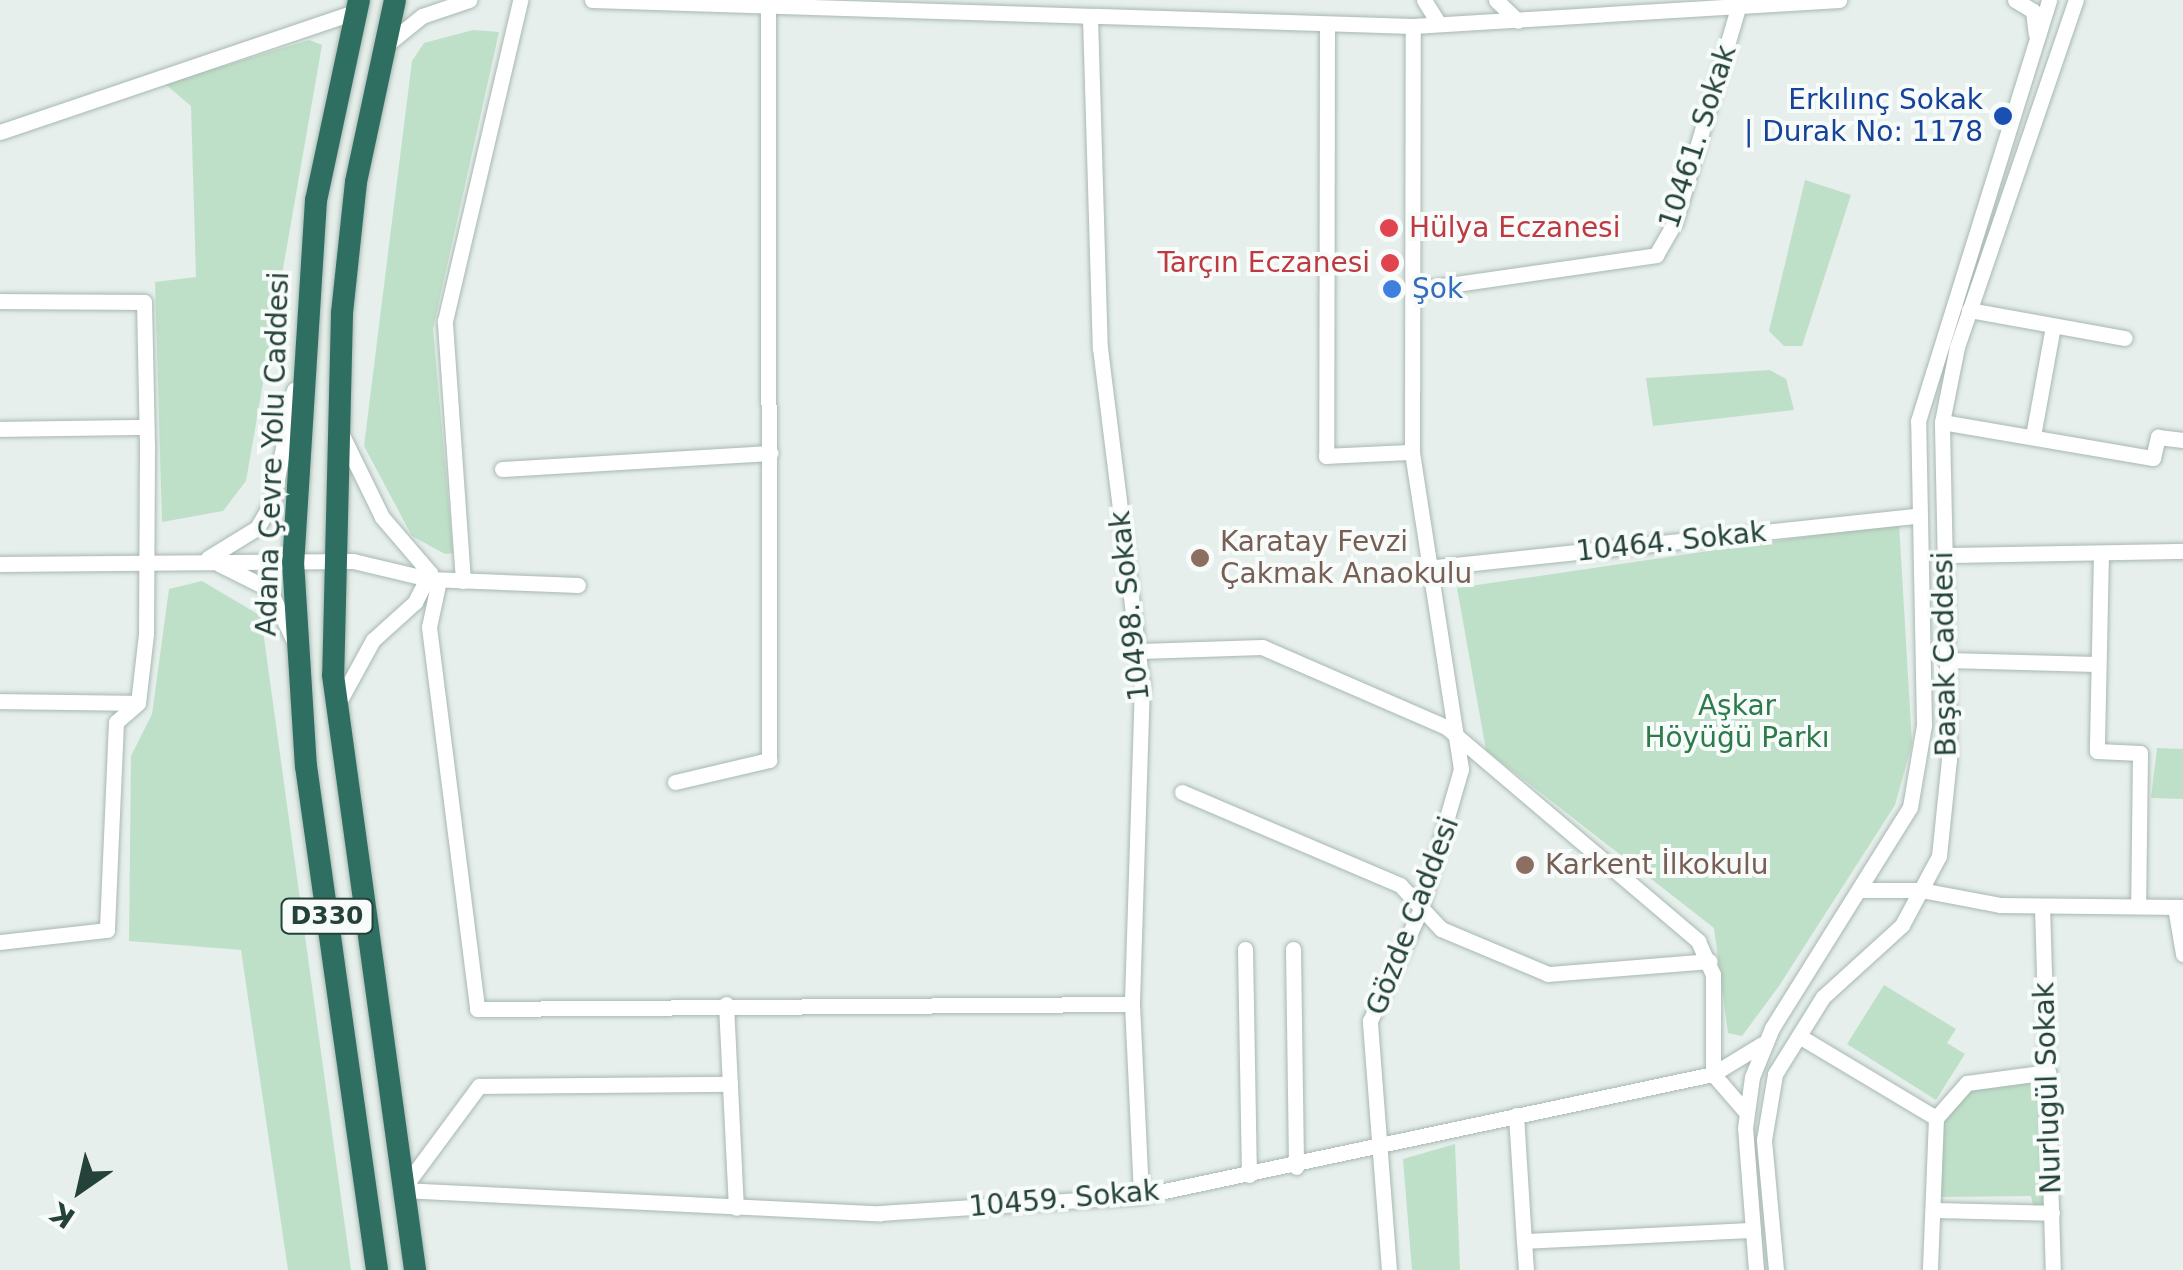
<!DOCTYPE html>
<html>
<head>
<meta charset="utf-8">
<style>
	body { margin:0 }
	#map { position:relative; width:2183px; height:1270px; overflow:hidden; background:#e6efeb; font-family:"DejaVu Sans",sans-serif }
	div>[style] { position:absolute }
	.green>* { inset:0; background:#bfe0c8 }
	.roads { filter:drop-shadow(0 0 2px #a8b8b2) drop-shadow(0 0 2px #a8b8b2) }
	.minor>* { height:15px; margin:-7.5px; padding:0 7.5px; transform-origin:7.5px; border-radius:7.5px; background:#fff }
	.highway>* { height:22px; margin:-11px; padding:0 11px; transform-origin:11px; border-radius:11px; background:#2f6f62 }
	.dots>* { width:28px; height:28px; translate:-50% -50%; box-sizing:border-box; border:5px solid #f7fbf9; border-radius:50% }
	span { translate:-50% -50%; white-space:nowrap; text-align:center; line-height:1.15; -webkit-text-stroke:8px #f7fbf9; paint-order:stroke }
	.shield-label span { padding:2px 8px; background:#f7fbf9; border:2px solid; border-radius:8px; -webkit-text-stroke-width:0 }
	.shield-label { font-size:25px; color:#24423a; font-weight:700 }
	.transit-label { font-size:28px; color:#164399 }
	.right { translate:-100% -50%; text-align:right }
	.street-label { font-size:28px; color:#24423a }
	.health-label { font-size:28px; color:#be3a42 }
	.left { translate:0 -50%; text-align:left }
	.shop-label { font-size:28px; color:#366cbe }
	.education-label { font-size:28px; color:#785e54 }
	.park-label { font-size:28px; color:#2d7a4b }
	.north { position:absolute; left:30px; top:1140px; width:100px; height:100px; -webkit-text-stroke:8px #f7fbf9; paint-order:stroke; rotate:214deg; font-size:28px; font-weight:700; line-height:40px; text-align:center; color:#24423a }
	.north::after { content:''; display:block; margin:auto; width:35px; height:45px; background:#24423a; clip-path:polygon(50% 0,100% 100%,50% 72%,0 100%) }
</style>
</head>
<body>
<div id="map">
	<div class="green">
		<div style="clip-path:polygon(473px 30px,499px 32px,433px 329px,453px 553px,445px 554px,412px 536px,364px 446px,412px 61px,424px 43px)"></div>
		<div style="clip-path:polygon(309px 40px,322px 45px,246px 481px,223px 511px,162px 522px,155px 282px,196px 277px,191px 106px,165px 84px)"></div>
		<div style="clip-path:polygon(1805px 180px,1851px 195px,1802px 346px,1784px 346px,1769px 331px)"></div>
		<div style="clip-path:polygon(1770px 370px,1786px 379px,1794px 410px,1653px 426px,1646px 378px)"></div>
		<div style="clip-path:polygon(1899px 523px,1912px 744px,1895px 805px,1779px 986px,1742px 1036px,1728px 1033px,1714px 928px,1486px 750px,1457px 588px)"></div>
		<div style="clip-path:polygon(202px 581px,261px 616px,351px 1270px,288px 1270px,241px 950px,129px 941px,131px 756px,152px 714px,169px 589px)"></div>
		<div style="clip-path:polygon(2157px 748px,2183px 749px,2183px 799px,2151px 798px)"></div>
		<div style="clip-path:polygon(1884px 985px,1956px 1029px,1947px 1043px,1965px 1054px,1936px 1100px,1847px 1044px)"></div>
		<div style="clip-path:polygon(2042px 1080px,2046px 1206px,2034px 1209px,2031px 1196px,1940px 1197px,1942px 1122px,1967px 1088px)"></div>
		<div style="clip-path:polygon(1455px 1144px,1460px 1270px,1412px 1270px,1403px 1159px)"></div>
	</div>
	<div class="roads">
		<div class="minor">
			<div style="left:592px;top:0;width:821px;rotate:1.81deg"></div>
			<div style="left:1413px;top:26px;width:427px;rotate:-3.5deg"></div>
			<div style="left:1424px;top:0;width:28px;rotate:58deg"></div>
			<div style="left:1496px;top:0;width:30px;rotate:44deg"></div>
			<div style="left:2015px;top:0;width:21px;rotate:31deg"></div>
			<div style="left:2033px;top:11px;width:23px;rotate:83deg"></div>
			<div style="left:1090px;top:17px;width:331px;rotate:88.3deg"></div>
			<div style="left:1100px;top:348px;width:338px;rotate:82.9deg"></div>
			<div style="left:1142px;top:683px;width:321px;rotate:91.8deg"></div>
			<div style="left:1132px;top:1004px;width:192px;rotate:87.3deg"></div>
			<div style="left:1327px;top:26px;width:430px;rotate:90.1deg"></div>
			<div style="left:1326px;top:456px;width:86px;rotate:-2.7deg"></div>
			<div style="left:385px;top:46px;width:48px;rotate:-39deg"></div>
			<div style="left:422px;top:16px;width:50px;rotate:-18.8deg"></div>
			<div style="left:0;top:132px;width:375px;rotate:-18.7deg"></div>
			<div style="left:1414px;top:290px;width:245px;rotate:-8.2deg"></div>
			<div style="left:1656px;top:255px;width:38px;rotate:-60deg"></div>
			<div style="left:1675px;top:222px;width:220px;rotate:-73.6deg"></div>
			<div style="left:0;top:301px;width:144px;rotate:0.4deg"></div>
			<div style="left:144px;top:302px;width:146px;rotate:88.8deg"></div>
			<div style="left:147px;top:448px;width:186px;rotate:90.3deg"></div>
			<div style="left:146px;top:634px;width:69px;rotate:96.6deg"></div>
			<div style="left:138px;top:703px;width:29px;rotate:139deg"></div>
			<div style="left:116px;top:722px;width:208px;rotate:92.5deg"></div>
			<div style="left:107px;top:930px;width:108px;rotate:173.6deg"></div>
			<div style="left:1969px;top:310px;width:158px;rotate:10.2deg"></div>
			<div style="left:1942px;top:422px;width:214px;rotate:9.7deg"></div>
			<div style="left:2153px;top:458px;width:22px;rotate:-77deg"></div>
			<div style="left:2158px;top:437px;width:25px;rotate:7deg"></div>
			<div style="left:0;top:429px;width:146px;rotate:-0.8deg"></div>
			<div style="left:2033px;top:436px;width:112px;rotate:-79.7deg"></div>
			<div style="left:502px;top:469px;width:269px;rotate:-3.4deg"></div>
			<div style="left:2101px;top:553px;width:198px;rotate:91.2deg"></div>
			<div style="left:2097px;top:751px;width:43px;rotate:2.7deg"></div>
			<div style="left:2140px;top:753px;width:153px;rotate:90.7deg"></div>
			<div style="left:1944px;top:555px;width:239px;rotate:-1deg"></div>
			<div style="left:208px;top:558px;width:57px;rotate:-31.5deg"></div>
			<div style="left:257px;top:528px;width:32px;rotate:-60deg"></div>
			<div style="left:273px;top:500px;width:112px;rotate:-79.2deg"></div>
			<div style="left:0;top:564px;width:353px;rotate:-0.5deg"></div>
			<div style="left:353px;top:561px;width:78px;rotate:13.3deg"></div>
			<div style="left:429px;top:579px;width:149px;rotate:2.3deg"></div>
			<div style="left:219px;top:564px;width:56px;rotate:26.6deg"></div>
			<div style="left:269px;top:589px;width:55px;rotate:64.4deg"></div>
			<div style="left:1427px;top:568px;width:492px;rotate:-6.1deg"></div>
			<div style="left:439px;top:580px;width:48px;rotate:102deg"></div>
			<div style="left:429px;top:627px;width:385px;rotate:82.8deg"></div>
			<div style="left:477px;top:1009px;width:655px;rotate:-0.44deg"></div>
			<div style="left:463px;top:581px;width:261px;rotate:-94deg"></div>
			<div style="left:445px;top:321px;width:330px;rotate:-76.8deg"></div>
			<div style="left:1140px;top:651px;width:122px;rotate:-1.9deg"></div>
			<div style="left:1262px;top:647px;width:201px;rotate:23.5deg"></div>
			<div style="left:1446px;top:727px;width:331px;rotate:40.3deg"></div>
			<div style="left:1698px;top:941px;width:36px;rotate:66deg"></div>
			<div style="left:1713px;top:974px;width:100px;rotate:90deg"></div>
			<div style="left:1946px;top:660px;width:152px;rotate:1.5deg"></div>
			<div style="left:0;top:701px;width:138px;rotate:0.8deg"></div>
			<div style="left:339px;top:702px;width:71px;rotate:-61.3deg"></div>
			<div style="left:373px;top:640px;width:57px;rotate:-42.1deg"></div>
			<div style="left:415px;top:602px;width:33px;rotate:-63deg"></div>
			<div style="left:430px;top:573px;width:74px;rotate:-130.6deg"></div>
			<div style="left:382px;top:517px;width:91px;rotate:-116deg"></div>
			<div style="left:675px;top:782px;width:97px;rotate:-13.2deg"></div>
			<div style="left:769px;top:760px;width:754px;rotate:-90.08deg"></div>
			<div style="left:1182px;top:792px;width:237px;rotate:23.1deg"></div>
			<div style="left:1400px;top:885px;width:60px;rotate:47deg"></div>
			<div style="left:1441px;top:929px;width:116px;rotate:22.8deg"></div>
			<div style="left:1548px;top:974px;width:162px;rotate:-4.6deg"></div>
			<div style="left:1859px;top:890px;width:62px"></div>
			<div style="left:1921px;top:890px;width:80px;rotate:10.8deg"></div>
			<div style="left:2000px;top:905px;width:183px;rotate:0.6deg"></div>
			<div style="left:2042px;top:906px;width:364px;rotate:88.3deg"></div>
			<div style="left:2175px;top:907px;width:48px;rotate:80.3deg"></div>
			<div style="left:1245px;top:949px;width:226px;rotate:89deg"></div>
			<div style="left:1293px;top:949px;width:218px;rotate:89.2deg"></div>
			<div style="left:726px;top:1004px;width:204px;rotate:87.2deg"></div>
			<div style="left:1799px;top:1036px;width:160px;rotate:30.9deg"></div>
			<div style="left:1936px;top:1118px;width:152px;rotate:92.3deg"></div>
			<div style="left:1713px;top:1074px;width:49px;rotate:49.1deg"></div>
			<div style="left:1516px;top:1115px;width:126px;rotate:86.4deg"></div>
			<div style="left:1936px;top:1118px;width:47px;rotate:-48.5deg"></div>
			<div style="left:1967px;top:1083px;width:82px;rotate:-7.7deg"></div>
			<div style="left:402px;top:1190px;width:479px;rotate:2.8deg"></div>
			<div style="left:880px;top:1213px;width:262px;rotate:-3.7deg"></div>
			<div style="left:1141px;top:1196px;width:585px;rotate:-12.04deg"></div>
			<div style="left:1713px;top:1074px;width:57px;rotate:-31.5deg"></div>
			<div style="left:402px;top:1190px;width:129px;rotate:-53.5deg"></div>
			<div style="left:479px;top:1086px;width:251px;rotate:-0.5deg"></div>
			<div style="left:1933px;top:1210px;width:119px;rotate:1.4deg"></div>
			<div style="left:1389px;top:1270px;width:250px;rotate:-94.4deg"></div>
			<div style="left:1370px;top:1021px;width:121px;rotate:-65.6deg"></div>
			<div style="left:1420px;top:911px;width:148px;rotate:-73.9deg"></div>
			<div style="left:1461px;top:769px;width:321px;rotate:-98.8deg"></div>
			<div style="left:1412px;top:452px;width:426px;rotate:-89.9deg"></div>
			<div style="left:1526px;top:1270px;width:29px;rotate:-94deg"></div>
			<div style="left:1524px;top:1241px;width:229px;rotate:-2.8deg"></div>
			<div style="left:1756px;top:1270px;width:142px;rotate:-94.4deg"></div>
			<div style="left:1745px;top:1128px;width:51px;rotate:-82.2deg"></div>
			<div style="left:1752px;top:1077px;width:53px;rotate:-67.8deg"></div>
			<div style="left:1772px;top:1028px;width:261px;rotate:-58deg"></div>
			<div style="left:1910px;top:807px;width:83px;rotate:-80.3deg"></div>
			<div style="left:1924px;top:725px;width:304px;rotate:-91.1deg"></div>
			<div style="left:1918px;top:421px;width:441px;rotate:-72.7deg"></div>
			<div style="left:1776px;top:1270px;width:131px;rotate:-95.3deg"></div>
			<div style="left:1764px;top:1140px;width:67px;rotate:-80.5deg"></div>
			<div style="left:1775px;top:1074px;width:91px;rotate:-58.1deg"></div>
			<div style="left:1823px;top:997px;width:107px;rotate:-42.3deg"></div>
			<div style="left:1902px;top:925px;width:78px;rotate:-61.8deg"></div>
			<div style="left:1939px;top:856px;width:97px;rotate:-84.1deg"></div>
			<div style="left:1949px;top:760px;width:338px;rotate:-91.2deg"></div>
			<div style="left:1942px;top:422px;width:76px;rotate:-78.7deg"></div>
			<div style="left:1957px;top:347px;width:367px;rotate:-71.1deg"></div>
		</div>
		<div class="highway">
			<div style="left:359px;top:0;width:205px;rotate:102.1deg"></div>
			<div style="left:316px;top:200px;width:362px;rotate:93.6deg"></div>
			<div style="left:293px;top:561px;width:205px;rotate:86.4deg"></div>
			<div style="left:306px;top:766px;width:509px;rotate:81.98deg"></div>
			<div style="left:395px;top:0;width:186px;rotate:102.1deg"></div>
			<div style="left:356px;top:182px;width:133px;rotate:96.1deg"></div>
			<div style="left:342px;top:314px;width:361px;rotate:91.4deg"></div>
			<div style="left:333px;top:675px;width:601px;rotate:82.15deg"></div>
		</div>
	</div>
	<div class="dots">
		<div style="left:2003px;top:116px;background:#1a4fb4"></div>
		<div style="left:1389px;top:228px;background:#e0444e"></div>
		<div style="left:1390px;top:263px;background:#e0444e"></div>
		<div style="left:1392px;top:289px;background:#3f7fe0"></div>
		<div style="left:1200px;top:558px;background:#8d6e63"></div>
		<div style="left:1525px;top:865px;background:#8d6e63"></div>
	</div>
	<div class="shield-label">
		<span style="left:327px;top:916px">D330</span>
	</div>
	<div class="transit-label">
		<span class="right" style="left:1983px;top:116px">Erkılınç Sokak<br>| Durak No: 1178</span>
	</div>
	<div class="street-label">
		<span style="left:1698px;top:137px;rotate:-72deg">10461. Sokak</span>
		<span style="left:273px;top:454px;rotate:-88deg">Adana Çevre Yolu Caddesi</span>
		<span style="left:1671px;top:542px;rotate:-6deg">10464. Sokak</span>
		<span style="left:1130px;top:606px;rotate:-96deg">10498. Sokak</span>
		<span style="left:1945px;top:654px;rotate:-91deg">Başak Caddesi</span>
		<span style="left:1413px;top:916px;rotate:-69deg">Gözde Caddesi</span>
		<span style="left:2048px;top:1088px;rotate:-92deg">Nurlugül Sokak</span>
		<span style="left:1064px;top:1199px;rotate:-5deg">10459. Sokak</span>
	</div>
	<div class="health-label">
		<span class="left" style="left:1409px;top:228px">Hülya Eczanesi</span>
		<span class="right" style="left:1370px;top:263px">Tarçın Eczanesi</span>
	</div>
	<div class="shop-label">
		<span class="left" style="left:1412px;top:289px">Şok</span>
	</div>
	<div class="education-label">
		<span class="left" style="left:1220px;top:558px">Karatay Fevzi<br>Çakmak Anaokulu</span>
		<span class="left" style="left:1545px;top:865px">Karkent İlkokulu</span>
	</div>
	<div class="park-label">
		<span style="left:1737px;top:722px">Aşkar<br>Höyüğü Parkı</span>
	</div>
	<div class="north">K</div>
</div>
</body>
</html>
